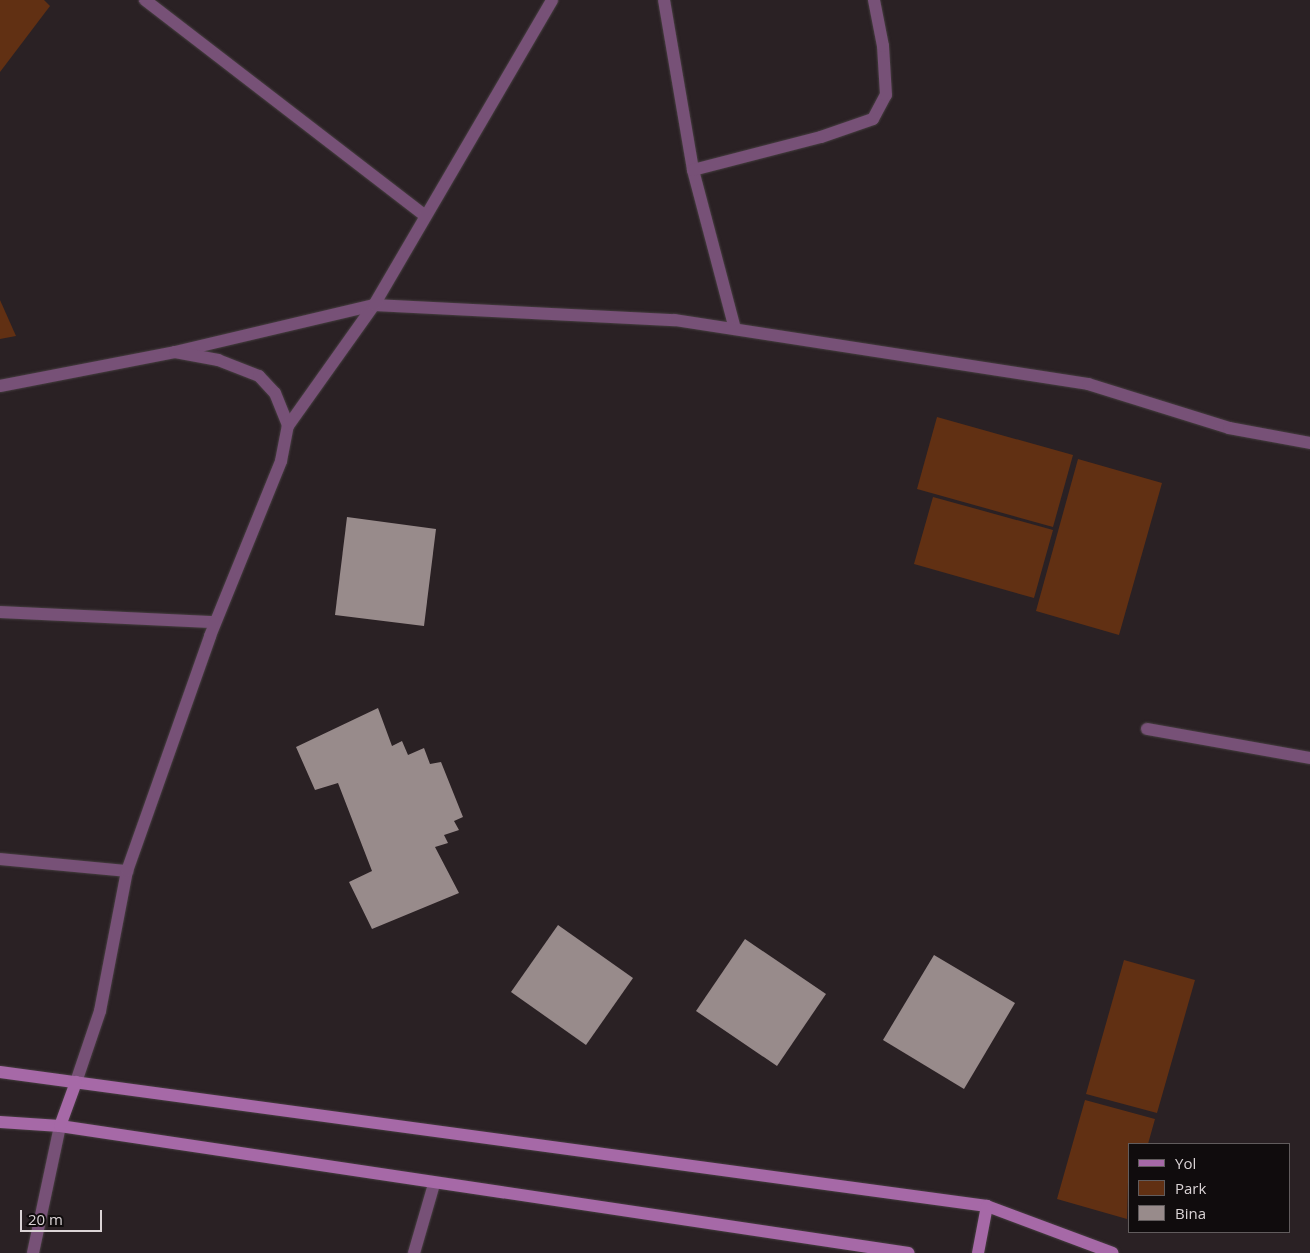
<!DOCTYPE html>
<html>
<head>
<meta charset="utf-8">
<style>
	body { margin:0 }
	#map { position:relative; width:1310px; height:1253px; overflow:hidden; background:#2a2124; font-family:"Open Sans",sans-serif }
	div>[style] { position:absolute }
	.green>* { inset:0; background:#613013 }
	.building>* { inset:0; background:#988b8b }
	.roads { filter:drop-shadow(0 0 1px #463e40) drop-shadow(0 0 1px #463e40) }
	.street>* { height:12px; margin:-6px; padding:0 6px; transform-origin:6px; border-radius:6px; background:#775177 }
	.secondary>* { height:12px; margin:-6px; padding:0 6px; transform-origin:6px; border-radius:6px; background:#a669a7 }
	span { translate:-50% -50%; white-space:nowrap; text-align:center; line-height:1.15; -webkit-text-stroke:5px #100c0d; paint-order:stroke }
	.legend { position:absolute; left:1128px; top:1143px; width:162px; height:90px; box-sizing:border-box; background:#100c0d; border:1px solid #615c5d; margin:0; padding:6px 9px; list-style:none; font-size:15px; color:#dbd4d6 }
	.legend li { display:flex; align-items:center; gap:10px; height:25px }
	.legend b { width:25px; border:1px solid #615c5d }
	.scale { position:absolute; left:20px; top:1210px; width:82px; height:22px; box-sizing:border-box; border:2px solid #dbd4d6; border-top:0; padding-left:6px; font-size:15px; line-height:18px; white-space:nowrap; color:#dbd4d6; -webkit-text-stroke:4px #100c0d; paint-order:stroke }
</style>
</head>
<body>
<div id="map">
	<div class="green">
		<div style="clip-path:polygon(0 0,44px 0,50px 6px,0 72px)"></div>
		<div style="clip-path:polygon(0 300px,16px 336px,0 339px)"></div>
		<div style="clip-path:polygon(937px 417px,1073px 455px,1053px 527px,917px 489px)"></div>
		<div style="clip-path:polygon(1078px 459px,1162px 483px,1119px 635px,1036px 611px)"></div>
		<div style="clip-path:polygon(933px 497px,1053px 530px,1034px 598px,914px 564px)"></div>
		<div style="clip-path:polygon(1124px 960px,1195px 980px,1157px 1113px,1086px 1094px)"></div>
		<div style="clip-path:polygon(1085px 1100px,1155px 1119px,1148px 1144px,1129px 1144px,1127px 1219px,1057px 1199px)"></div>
	</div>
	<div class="building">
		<div style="clip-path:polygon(347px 517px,436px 529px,424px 626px,335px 615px)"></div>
		<div style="clip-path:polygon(378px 708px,392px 746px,402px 741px,408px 755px,424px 748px,430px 764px,441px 762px,463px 817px,454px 821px,459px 830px,444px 835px,448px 843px,435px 847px,459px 893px,372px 929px,349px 882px,372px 871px,338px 783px,315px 790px,296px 747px)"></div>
		<div style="clip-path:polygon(558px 925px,633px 978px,586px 1045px,511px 992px)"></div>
		<div style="clip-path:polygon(745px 939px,826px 994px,777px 1066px,696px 1011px)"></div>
		<div style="clip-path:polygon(934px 955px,1015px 1003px,964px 1089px,883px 1040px)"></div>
	</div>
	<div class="roads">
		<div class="street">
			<div style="left:145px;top:0;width:352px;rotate:37.6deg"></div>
			<div style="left:664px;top:0;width:172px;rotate:80.3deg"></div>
			<div style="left:693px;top:170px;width:164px;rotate:75.2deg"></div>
			<div style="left:693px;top:170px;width:132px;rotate:-14.5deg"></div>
			<div style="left:821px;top:137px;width:55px;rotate:-19.1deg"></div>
			<div style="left:873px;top:119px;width:27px;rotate:-62deg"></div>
			<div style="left:886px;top:95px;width:49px;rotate:-93.5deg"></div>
			<div style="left:883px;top:46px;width:47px;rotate:-101.1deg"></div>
			<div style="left:175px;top:352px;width:204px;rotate:-13.3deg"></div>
			<div style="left:374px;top:305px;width:301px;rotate:2.9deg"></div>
			<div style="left:675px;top:320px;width:418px;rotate:8.8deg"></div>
			<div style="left:1088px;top:384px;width:148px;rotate:17.3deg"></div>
			<div style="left:1229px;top:428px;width:82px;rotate:10.5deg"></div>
			<div style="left:0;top:386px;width:178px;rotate:-11deg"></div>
			<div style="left:175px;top:352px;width:44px;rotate:10.5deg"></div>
			<div style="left:218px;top:360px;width:44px;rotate:21.3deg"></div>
			<div style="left:259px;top:376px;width:23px;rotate:47deg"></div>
			<div style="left:275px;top:393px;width:35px;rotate:68deg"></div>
			<div style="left:0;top:612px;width:215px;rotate:2.7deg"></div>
			<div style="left:1147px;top:729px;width:166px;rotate:10.1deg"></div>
			<div style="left:0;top:859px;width:128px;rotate:5.4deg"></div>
			<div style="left:76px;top:1082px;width:75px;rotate:-71.3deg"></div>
			<div style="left:100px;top:1011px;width:143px;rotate:-79.1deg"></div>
			<div style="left:127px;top:871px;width:249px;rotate:-70.5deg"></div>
			<div style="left:210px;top:636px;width:189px;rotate:-67.9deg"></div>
			<div style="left:281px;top:461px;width:36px;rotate:-79deg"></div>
			<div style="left:288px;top:426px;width:148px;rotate:-54.6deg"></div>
			<div style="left:374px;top:305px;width:353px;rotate:-59.7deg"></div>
			<div style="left:33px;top:1253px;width:130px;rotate:-78deg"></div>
			<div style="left:414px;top:1253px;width:72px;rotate:-73.8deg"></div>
		</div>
		<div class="secondary">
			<div style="left:0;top:1072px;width:996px;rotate:7.73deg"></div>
			<div style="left:987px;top:1206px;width:134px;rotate:20.5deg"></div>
			<div style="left:0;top:1122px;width:60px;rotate:3.8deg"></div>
			<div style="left:60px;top:1126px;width:858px;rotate:8.51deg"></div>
			<div style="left:60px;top:1126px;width:47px;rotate:-70deg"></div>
			<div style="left:978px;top:1253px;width:48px;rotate:-79.2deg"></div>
		</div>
	</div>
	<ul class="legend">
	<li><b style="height:6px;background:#a669a7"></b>Yol</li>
	<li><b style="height:14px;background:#613013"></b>Park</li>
	<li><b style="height:14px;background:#988b8b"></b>Bina</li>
	</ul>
	<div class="scale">20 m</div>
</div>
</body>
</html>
